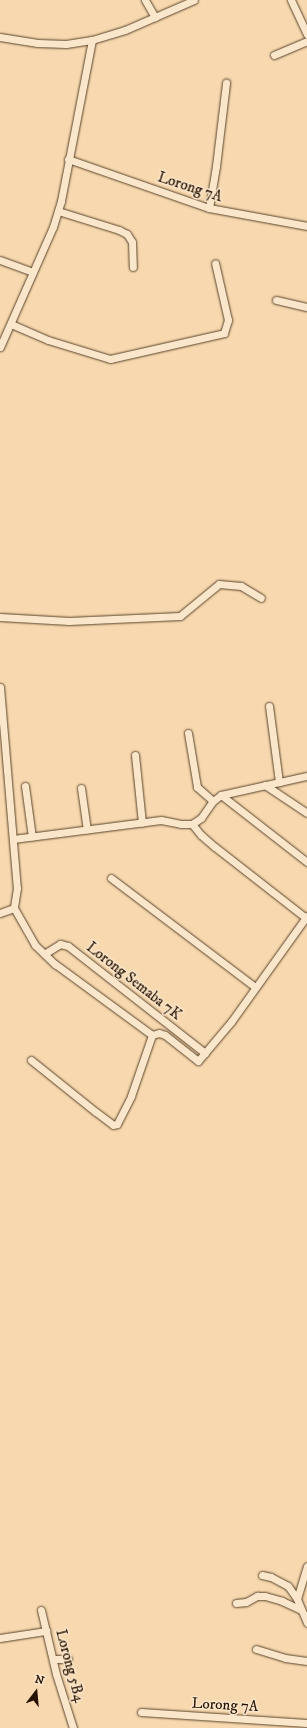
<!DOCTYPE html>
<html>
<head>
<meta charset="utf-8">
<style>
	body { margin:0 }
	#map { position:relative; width:307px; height:1728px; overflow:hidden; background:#f8d9af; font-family:"IM FELL DW Pica",serif }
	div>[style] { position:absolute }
	.roads { filter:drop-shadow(0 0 1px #5b442c) drop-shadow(0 0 1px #5b442c) }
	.minor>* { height:7px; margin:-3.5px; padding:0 3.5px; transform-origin:3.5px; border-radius:3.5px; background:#fae6cb }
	span { translate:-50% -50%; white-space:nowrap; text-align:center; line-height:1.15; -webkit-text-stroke:3px #fae6cb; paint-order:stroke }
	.street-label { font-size:15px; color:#271201 }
	.north { position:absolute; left:16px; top:1672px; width:40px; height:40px; -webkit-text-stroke:3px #fae6cb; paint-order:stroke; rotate:16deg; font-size:11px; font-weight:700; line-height:16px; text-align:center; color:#271201 }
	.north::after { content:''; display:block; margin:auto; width:14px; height:18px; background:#271201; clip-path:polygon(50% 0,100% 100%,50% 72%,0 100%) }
</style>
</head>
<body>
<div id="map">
	<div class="roads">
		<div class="minor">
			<div style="left:145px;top:0;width:20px;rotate:60deg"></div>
			<div style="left:291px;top:0;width:38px;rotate:65deg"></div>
			<div style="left:0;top:37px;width:38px;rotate:9deg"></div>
			<div style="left:38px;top:43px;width:28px;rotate:2deg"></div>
			<div style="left:66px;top:44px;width:26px;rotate:-9deg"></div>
			<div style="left:92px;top:40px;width:34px;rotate:-17deg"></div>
			<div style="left:125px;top:30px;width:75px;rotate:-23.5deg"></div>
			<div style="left:274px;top:55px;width:36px;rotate:-23deg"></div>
			<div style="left:68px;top:159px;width:149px;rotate:19.2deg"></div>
			<div style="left:209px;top:208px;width:100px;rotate:10.4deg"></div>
			<div style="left:209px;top:208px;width:43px;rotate:-80.5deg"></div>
			<div style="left:216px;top:166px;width:84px;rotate:-83.1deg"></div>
			<div style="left:58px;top:211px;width:64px;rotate:17.3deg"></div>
			<div style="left:119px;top:230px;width:9px;rotate:27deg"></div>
			<div style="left:127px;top:234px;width:9px;rotate:58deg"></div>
			<div style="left:132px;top:242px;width:25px;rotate:88deg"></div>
			<div style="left:0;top:260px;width:35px;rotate:20deg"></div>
			<div style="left:276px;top:300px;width:32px;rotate:13deg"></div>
			<div style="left:11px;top:324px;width:40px;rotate:23.4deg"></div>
			<div style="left:48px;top:340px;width:65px;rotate:17deg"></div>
			<div style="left:110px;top:359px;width:117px;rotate:-12.8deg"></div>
			<div style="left:224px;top:333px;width:14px;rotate:-73deg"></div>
			<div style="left:228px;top:320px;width:58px;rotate:-102.8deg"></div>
			<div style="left:0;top:347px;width:131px;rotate:-66.2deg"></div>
			<div style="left:53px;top:227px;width:27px;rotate:-73deg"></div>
			<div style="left:61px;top:201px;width:164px;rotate:-79.1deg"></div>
			<div style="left:0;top:617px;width:69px;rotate:3.3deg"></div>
			<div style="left:69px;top:621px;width:111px;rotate:-2.6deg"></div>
			<div style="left:180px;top:616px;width:50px;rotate:-39.4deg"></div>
			<div style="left:219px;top:584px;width:22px;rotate:5deg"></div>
			<div style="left:241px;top:586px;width:23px;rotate:31deg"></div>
			<div style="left:0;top:687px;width:202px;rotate:85.2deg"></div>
			<div style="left:17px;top:888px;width:20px;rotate:99deg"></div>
			<div style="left:14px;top:908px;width:43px;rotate:60.4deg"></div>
			<div style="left:35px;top:945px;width:28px;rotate:44deg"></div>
			<div style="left:55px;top:964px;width:120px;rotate:36.2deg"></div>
			<div style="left:269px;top:706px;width:77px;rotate:82.5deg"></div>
			<div style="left:188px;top:733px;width:55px;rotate:80.5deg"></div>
			<div style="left:197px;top:787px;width:21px;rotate:41deg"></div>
			<div style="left:135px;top:755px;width:68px;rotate:84.1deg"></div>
			<div style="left:265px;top:785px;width:50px;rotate:33.7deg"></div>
			<div style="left:25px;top:786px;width:51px;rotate:82.2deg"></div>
			<div style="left:81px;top:788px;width:42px;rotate:81.9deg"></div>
			<div style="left:221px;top:795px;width:109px;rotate:37.9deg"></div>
			<div style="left:192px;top:824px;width:14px;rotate:51deg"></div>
			<div style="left:201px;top:835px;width:18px;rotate:41deg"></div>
			<div style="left:215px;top:847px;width:115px;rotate:38deg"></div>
			<div style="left:13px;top:839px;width:149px;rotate:-7.3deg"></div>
			<div style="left:161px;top:820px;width:20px;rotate:11deg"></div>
			<div style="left:181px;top:824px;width:11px"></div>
			<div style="left:192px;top:824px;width:11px;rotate:-34deg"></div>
			<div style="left:201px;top:818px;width:21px;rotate:-55deg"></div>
			<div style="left:213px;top:801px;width:10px;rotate:-37deg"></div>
			<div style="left:221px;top:795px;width:88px;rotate:-12.5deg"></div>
			<div style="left:111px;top:878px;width:181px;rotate:37.1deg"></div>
			<div style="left:0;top:913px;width:15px;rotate:-20deg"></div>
			<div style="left:44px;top:954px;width:19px;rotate:-32deg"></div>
			<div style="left:60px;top:944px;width:8px;rotate:14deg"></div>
			<div style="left:68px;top:946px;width:174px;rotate:38deg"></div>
			<div style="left:152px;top:1035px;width:7px;rotate:-16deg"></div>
			<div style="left:159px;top:1033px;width:6px;rotate:18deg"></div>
			<div style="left:165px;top:1035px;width:42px;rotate:38.2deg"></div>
			<div style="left:198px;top:1061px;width:51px;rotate:-49.8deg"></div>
			<div style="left:231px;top:1022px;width:130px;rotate:-54.4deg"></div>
			<div style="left:31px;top:1060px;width:83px;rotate:38.7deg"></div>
			<div style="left:96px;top:1112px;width:21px;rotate:37deg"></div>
			<div style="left:113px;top:1125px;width:4px;rotate:-14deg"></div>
			<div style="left:117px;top:1124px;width:31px;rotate:-63deg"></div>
			<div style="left:131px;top:1096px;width:65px;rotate:-71deg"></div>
			<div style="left:307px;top:1566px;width:34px;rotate:107deg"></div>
			<div style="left:297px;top:1599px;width:26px;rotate:67deg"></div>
			<div style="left:262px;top:1575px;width:9px;rotate:13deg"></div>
			<div style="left:271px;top:1577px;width:19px;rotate:28deg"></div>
			<div style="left:288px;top:1586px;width:16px;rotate:55deg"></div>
			<div style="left:236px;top:1603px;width:10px;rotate:-6deg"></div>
			<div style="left:246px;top:1602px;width:13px;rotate:-29deg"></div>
			<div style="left:257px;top:1596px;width:8px"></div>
			<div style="left:265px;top:1596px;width:18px;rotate:16deg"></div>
			<div style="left:282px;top:1601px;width:21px;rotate:25deg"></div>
			<div style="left:41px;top:1610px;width:66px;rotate:76.8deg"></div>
			<div style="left:56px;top:1674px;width:57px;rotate:72.5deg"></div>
			<div style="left:0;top:1638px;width:47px;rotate:-8.7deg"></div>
			<div style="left:256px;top:1649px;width:30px;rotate:17deg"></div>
			<div style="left:285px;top:1658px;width:22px;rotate:8deg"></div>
			<div style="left:53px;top:1659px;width:15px"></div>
			<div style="left:141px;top:1712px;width:166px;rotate:3.8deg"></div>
		</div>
	</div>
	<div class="street-label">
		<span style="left:190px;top:187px;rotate:18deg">Lorong 7A</span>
		<span style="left:134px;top:981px;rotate:38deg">Lorong Semaba 7K</span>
		<span style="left:70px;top:1666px;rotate:75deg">Lorong 5B4</span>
		<span style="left:225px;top:1705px;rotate:3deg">Lorong 7A</span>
	</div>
	<div class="north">N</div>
</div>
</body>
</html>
